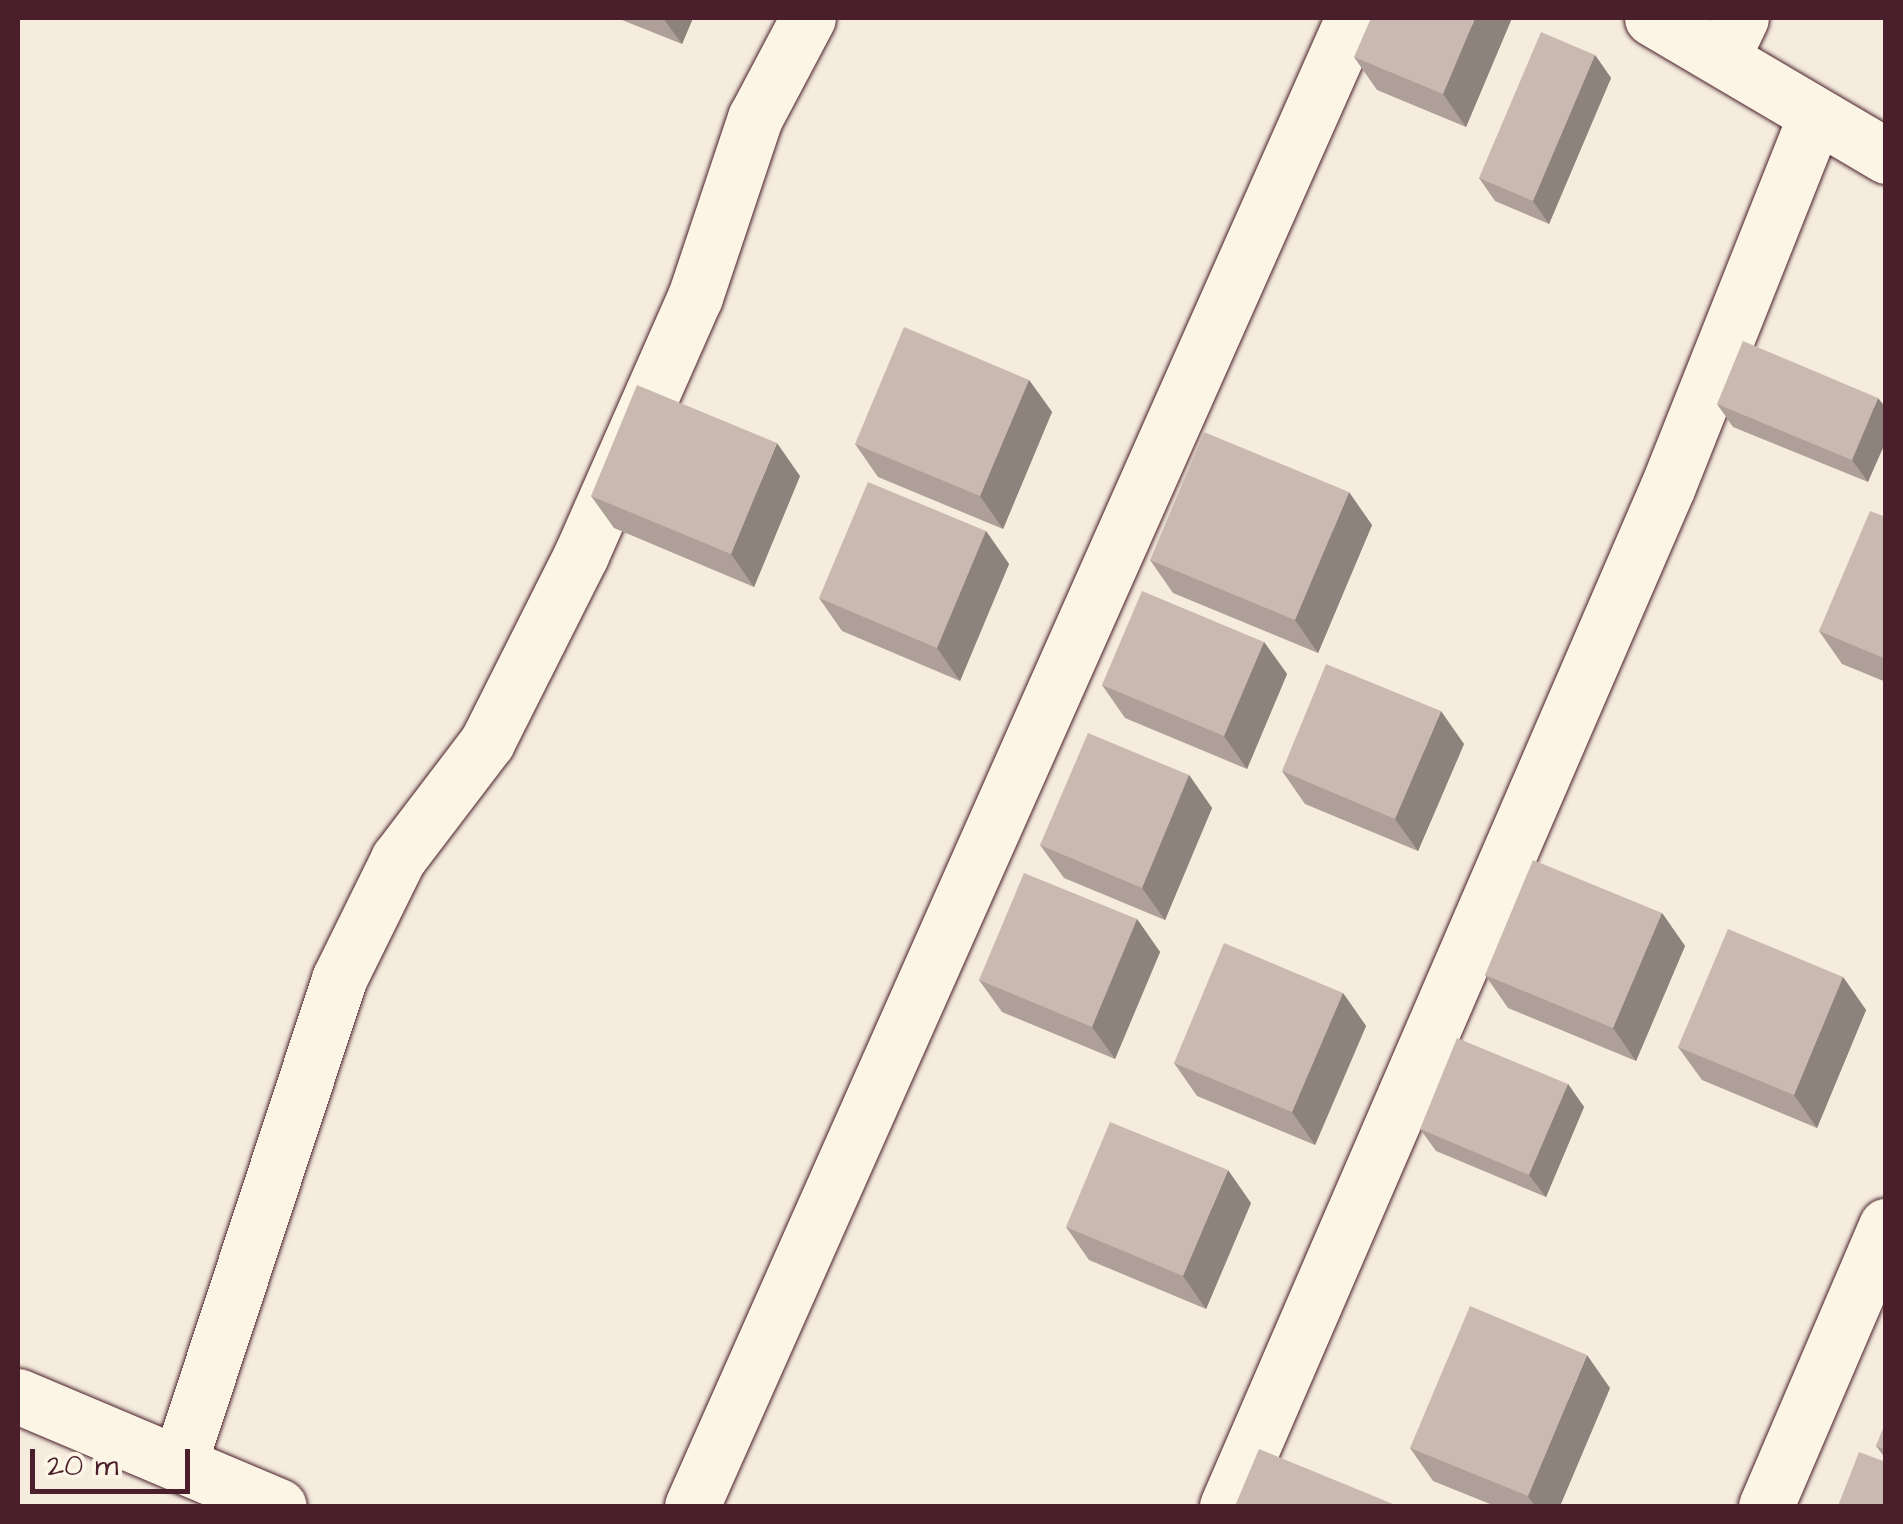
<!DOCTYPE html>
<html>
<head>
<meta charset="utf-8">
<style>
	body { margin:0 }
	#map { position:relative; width:1903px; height:1524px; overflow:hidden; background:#f5ecde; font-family:"Architects Daughter",sans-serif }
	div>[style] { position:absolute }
	.roads { filter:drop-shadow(0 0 2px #4a1f2b) drop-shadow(0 0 2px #4a1f2b) }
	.minor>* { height:55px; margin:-27.5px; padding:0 27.5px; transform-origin:27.5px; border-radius:27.5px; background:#fcf5e5 }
	.secondary>* { height:55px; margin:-27.5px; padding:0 27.5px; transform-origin:27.5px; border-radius:27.5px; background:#fcf5e5 }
	.wall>* { inset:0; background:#ae9f98 }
	.shaded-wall>* { inset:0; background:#8d827c }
	.building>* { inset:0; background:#cab9b1 }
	span { translate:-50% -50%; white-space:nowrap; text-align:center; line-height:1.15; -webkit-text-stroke:8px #fcf5e5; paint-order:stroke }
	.frame { position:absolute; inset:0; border:20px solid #4a1f2b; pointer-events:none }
	.scale { position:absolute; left:30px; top:1449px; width:160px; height:45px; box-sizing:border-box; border:5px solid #4a1f2b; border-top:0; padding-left:12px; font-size:30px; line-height:35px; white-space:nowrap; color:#4a1f2b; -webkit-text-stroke:8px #fcf5e5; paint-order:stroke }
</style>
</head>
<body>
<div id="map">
	<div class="roads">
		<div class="minor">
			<div style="left:1652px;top:18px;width:272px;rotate:30.5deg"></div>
			<div style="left:1722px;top:58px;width:44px;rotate:-64.6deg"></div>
			<div style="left:18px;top:1396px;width:283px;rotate:22.9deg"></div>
			<div style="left:180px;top:1461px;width:508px;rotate:-71.74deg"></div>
			<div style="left:339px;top:979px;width:134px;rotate:-63.8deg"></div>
			<div style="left:398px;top:859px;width:147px;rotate:-52.7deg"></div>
			<div style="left:487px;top:742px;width:209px;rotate:-63.3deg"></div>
			<div style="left:581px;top:555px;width:282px;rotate:-66.2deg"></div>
			<div style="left:695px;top:297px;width:189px;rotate:-71.5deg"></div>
			<div style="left:755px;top:118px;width:113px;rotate:-62.1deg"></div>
			<div style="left:692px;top:1506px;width:1628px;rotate:-66.05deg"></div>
			<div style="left:1227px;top:1506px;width:1111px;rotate:-66.62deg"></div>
			<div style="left:1668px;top:486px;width:394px;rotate:-68.3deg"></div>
		</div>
		<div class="secondary">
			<div style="left:1766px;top:1506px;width:305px;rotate:-66.8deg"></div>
		</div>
	</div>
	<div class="wall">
		<div style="clip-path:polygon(617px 18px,693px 18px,682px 44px)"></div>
		<div style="clip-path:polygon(1512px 18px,1466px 127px,1377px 90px,1354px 57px)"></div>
		<div style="clip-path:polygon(1595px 55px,1611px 78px,1549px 224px,1495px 201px,1479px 178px)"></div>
		<div style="clip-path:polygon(1029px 380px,1052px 412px,1003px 529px,878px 477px,855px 444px)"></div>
		<div style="clip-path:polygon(1717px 404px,1886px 408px,1868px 482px,1733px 427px)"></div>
		<div style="clip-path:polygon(800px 476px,754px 587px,614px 528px,591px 496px)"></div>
		<div style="clip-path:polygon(1886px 517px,1886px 682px,1842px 664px,1819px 631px)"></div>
		<div style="clip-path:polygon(1372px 525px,1318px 653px,1173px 593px,1150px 560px)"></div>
		<div style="clip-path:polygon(986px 531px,1009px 564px,960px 681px,842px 631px,819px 598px)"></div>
		<div style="clip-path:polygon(1264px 642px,1287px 674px,1247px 769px,1125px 718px,1102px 685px)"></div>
		<div style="clip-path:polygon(1464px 744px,1418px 851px,1305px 804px,1282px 771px)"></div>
		<div style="clip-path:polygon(1189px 775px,1212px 808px,1165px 920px,1064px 878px,1040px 845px)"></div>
		<div style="clip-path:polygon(1662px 913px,1685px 946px,1636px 1061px,1508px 1008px,1485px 975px)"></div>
		<div style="clip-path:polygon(1137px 919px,1160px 952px,1115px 1059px,1002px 1012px,979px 980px)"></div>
		<div style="clip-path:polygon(1843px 977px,1866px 1010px,1817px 1128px,1702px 1080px,1678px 1047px)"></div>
		<div style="clip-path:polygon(1343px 993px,1366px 1026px,1315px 1145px,1197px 1096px,1174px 1063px)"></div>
		<div style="clip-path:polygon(1568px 1084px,1584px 1107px,1546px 1197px,1436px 1151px,1420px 1129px)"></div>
		<div style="clip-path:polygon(1251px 1203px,1206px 1309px,1089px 1260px,1066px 1227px)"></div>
		<div style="clip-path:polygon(1610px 1388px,1560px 1506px,1495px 1506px,1433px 1481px,1410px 1448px)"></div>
		<div style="clip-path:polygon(1886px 1422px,1886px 1459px,1876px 1446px)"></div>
	</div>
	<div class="shaded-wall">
		<div style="clip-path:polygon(663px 18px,693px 18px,682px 44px)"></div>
		<div style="clip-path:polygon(1475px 18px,1512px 18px,1466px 127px,1443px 94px)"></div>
		<div style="clip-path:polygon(1595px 55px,1611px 78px,1549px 224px,1533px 201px)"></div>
		<div style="clip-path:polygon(1029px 380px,1052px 412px,1003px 529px,980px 496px)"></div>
		<div style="clip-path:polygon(1878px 398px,1886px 408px,1886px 441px,1868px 482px,1852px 460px)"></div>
		<div style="clip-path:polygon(777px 443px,800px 476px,754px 587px,731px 554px)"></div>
		<div style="clip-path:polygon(1349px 492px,1372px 525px,1318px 653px,1295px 620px)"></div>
		<div style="clip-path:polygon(986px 531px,1009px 564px,960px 681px,937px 648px)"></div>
		<div style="clip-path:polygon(1264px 642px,1287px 674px,1247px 769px,1224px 736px)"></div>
		<div style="clip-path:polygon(1441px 711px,1464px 744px,1418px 851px,1395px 819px)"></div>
		<div style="clip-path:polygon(1189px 775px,1212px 808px,1165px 920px,1142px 888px)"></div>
		<div style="clip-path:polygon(1662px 913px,1685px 946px,1636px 1061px,1613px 1028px)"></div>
		<div style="clip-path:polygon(1137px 919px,1160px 952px,1115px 1059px,1092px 1027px)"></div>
		<div style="clip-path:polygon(1843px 977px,1866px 1010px,1817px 1128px,1794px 1095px)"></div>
		<div style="clip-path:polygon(1343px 993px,1366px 1026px,1315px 1145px,1292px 1112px)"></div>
		<div style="clip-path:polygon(1568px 1084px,1584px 1107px,1546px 1197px,1529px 1175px)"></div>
		<div style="clip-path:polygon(1228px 1170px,1251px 1203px,1206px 1309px,1183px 1276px)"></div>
		<div style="clip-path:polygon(1587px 1355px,1610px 1388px,1560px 1506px,1535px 1506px,1528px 1496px)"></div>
	</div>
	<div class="building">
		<div style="clip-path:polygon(1371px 18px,1475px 18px,1443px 94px,1354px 57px)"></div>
		<div style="clip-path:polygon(1541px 32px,1595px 55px,1533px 201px,1479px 178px)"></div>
		<div style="clip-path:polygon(904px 327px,1029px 380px,980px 496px,855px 444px)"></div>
		<div style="clip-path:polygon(1743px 341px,1878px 398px,1852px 460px,1717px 404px)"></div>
		<div style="clip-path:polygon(637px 385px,777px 443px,731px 554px,591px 496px)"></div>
		<div style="clip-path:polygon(1204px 432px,1349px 492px,1295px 620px,1150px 560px)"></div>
		<div style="clip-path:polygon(868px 482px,986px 531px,937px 648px,819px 598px)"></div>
		<div style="clip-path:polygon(1870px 511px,1886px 517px,1886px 659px,1819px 631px)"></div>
		<div style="clip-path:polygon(1142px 591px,1264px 642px,1224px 736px,1102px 685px)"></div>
		<div style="clip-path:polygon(1326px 664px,1441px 711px,1395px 819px,1282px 771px)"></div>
		<div style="clip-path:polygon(1088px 733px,1189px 775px,1142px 888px,1040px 845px)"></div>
		<div style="clip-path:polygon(1533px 860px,1662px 913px,1613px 1028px,1485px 975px)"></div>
		<div style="clip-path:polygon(1024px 873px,1137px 919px,1092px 1027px,979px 980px)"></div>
		<div style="clip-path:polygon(1728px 929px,1843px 977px,1794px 1095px,1678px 1047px)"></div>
		<div style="clip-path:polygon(1224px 943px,1343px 993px,1292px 1112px,1174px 1063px)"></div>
		<div style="clip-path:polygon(1457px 1038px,1568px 1084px,1529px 1175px,1420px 1129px)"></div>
		<div style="clip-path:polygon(1110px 1122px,1228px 1170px,1183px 1276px,1066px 1227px)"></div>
		<div style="clip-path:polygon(1470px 1306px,1587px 1355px,1528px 1496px,1410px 1448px)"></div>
		<div style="clip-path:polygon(1886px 1422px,1886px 1450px,1876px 1446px)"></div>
		<div style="clip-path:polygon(1259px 1449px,1393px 1504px,1393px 1506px,1235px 1506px)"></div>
		<div style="clip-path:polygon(1859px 1452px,1886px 1462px,1886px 1506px,1838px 1506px)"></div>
	</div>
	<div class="frame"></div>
	<div class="scale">20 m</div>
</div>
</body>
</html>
